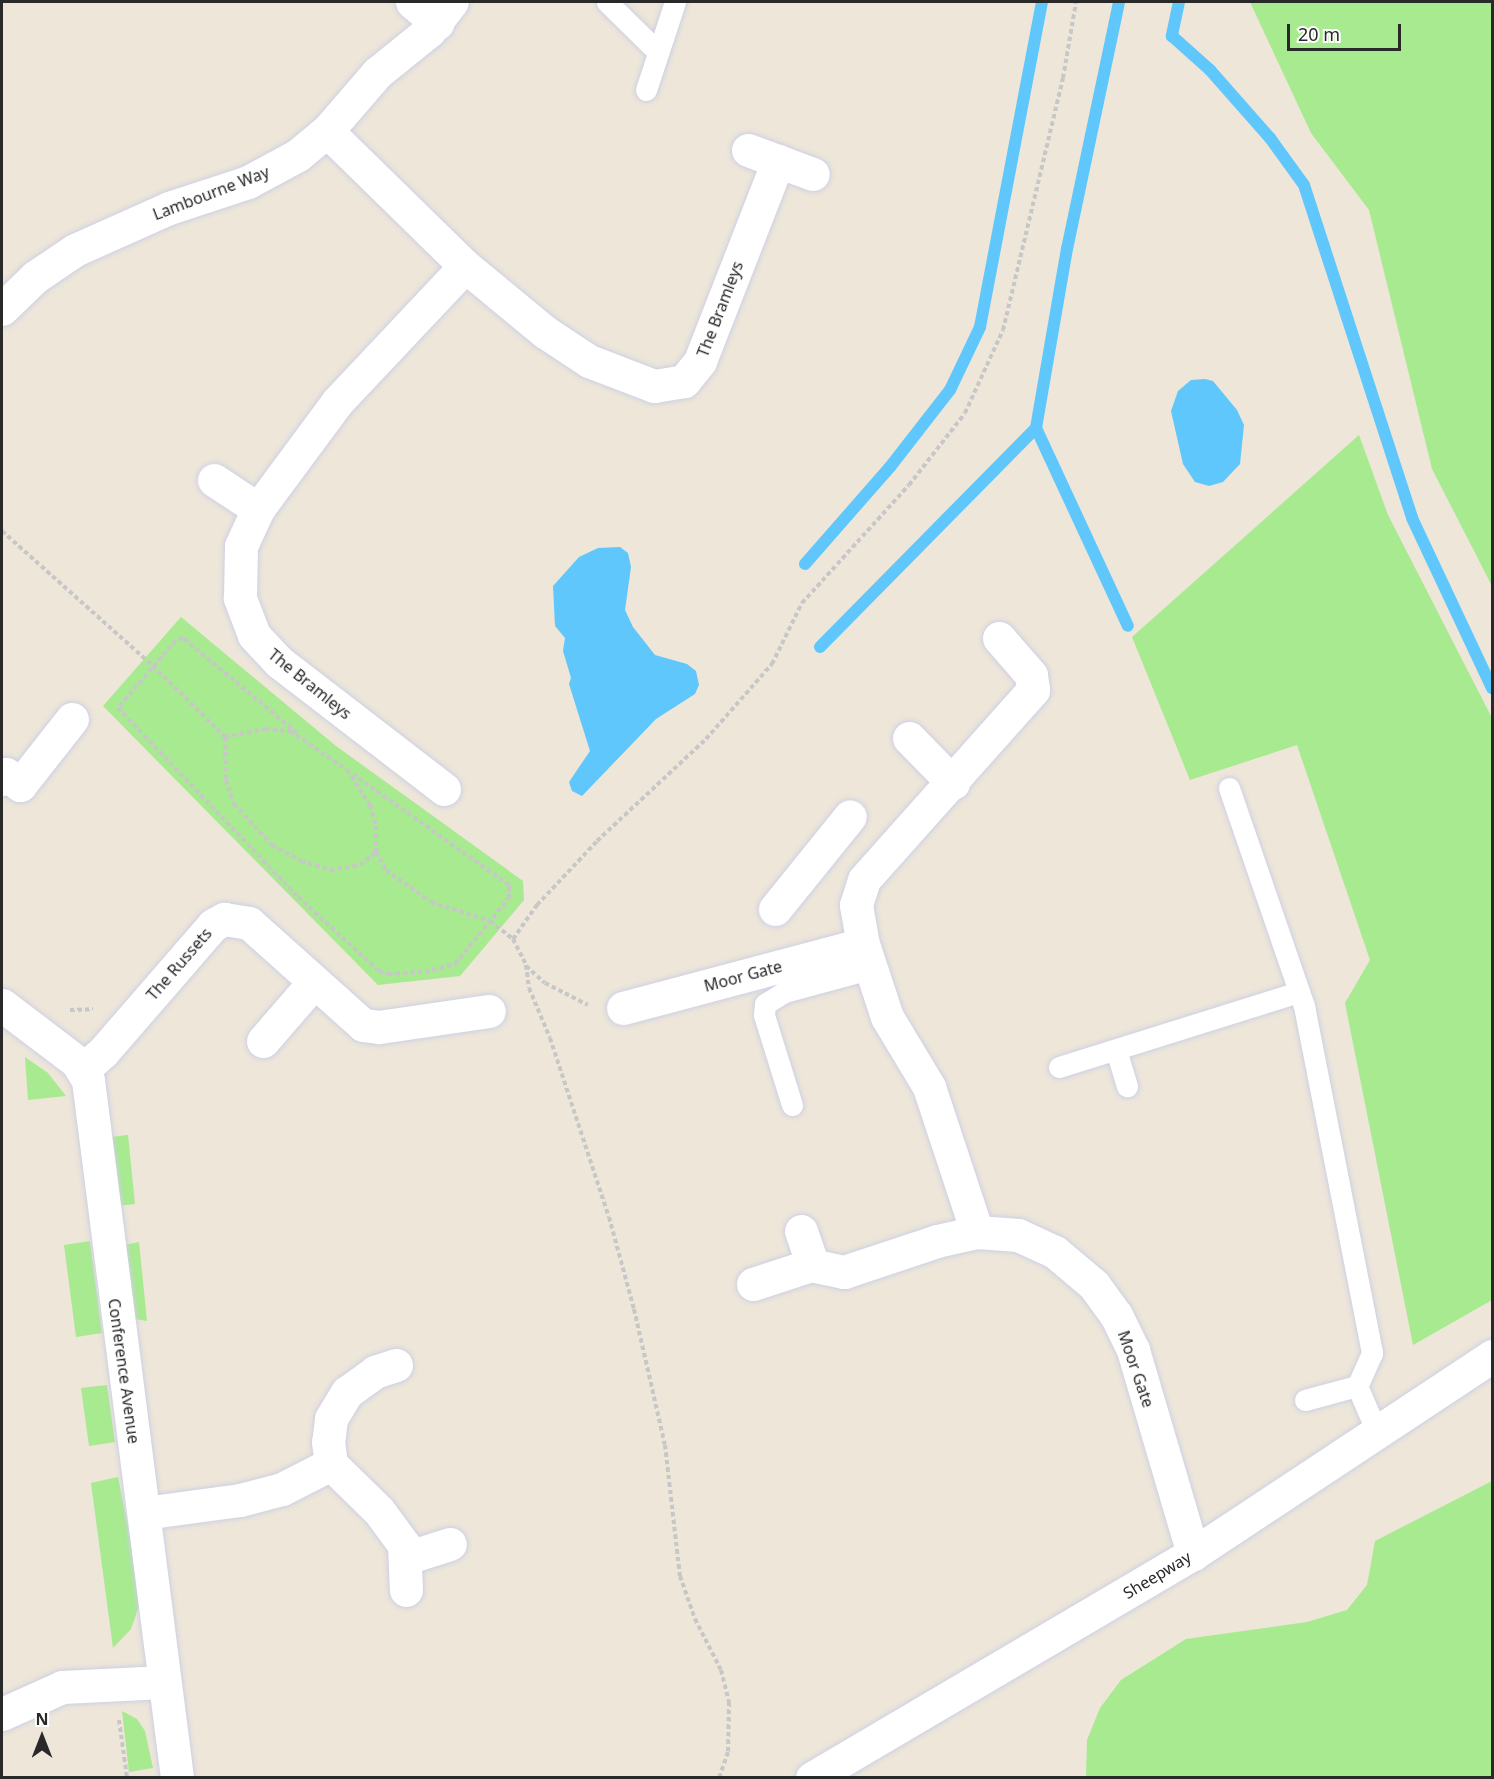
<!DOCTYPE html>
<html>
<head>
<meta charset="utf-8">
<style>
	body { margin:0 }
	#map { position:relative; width:1494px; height:1779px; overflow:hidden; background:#ede6d9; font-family:"Noto Sans",sans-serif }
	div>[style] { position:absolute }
	.green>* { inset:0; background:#a7ea8f }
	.water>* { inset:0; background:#5fc7fb }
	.stream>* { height:12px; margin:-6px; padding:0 6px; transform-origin:6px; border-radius:6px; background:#5fc7fb }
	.path>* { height:4px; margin-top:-2px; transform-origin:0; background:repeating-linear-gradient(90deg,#c7c7c7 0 4.5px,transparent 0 7.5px) }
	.roads { filter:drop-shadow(0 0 2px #ced0e4) drop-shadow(0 0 2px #ced0e4) }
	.service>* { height:21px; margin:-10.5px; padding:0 10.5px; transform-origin:10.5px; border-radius:10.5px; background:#fff }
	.minor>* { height:33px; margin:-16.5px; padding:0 16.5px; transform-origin:16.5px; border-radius:16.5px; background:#fff }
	span { translate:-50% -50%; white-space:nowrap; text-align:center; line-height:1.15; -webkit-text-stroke:4.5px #fff; paint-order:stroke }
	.street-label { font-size:16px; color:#292929 }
	.frame { position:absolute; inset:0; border:3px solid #292929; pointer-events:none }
	.north { position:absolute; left:12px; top:1707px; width:60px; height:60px; -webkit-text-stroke:4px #fff; paint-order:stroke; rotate:0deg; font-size:16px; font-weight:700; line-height:24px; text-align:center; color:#292929 }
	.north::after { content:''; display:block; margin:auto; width:21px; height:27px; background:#292929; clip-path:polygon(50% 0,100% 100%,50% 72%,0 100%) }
	.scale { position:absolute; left:1287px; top:24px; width:114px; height:27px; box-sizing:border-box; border:3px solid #292929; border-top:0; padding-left:8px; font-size:18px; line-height:21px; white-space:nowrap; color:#292929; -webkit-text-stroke:4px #fff; paint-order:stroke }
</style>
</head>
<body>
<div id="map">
	<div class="green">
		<div style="clip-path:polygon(1250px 2px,1492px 2px,1492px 586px,1432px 469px,1369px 210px,1311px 133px)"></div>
		<div style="clip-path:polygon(1359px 435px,1388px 515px,1492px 718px,1492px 1300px,1413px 1345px,1345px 1003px,1370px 960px,1297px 745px,1190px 780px,1132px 637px)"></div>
		<div style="clip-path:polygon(181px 617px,336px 746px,523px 881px,524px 900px,460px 976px,378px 985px,103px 706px)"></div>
		<div style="clip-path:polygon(25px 1057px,48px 1073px,66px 1096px,28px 1100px)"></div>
		<div style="clip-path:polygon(128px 1135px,135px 1204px,117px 1206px,110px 1137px)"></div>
		<div style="clip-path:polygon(90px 1241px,102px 1333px,76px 1337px,64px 1245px)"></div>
		<div style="clip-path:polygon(139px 1242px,147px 1321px,134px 1319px,125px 1245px)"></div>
		<div style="clip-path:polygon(107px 1385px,115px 1442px,89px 1446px,81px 1388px)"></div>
		<div style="clip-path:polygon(118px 1477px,132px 1547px,139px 1606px,131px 1629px,113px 1648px,91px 1483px)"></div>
		<div style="clip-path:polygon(1492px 1481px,1492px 1777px,1086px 1777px,1087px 1740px,1100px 1708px,1121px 1680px,1186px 1639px,1307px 1622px,1347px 1610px,1367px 1585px,1375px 1541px)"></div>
		<div style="clip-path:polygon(122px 1711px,137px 1719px,145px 1731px,153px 1768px,129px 1772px)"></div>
	</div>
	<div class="water">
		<div style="clip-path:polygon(1205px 379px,1213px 381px,1237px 410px,1244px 425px,1240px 464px,1223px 482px,1209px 486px,1195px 482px,1183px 464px,1171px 411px,1178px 391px,1191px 380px)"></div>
		<div style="clip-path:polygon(620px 547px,628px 553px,631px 567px,625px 610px,633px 627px,655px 655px,687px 664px,696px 671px,699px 685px,695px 694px,656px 719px,582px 796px,572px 791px,569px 782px,590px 751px,569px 684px,571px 678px,563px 651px,565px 638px,555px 626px,553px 586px,579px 557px,598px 548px)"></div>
	</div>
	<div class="stream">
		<div style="left:1179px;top:2px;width:35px;rotate:102deg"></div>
		<div style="left:1172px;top:36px;width:51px;rotate:41.8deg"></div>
		<div style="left:1210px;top:70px;width:91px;rotate:48.6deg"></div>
		<div style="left:1270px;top:138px;width:58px;rotate:54.1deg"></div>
		<div style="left:1304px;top:185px;width:350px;rotate:72deg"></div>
		<div style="left:1412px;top:518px;width:188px;rotate:64.8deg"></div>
		<div style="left:1036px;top:428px;width:218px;rotate:65.1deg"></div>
		<div style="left:805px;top:564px;width:129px;rotate:-48.8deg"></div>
		<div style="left:890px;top:467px;width:98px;rotate:-52.1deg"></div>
		<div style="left:950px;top:390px;width:70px;rotate:-64.5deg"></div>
		<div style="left:980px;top:327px;width:331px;rotate:-79.2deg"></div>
		<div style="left:820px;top:647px;width:308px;rotate:-45.4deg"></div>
		<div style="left:1036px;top:428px;width:182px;rotate:-80.2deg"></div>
		<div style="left:1067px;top:249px;width:252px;rotate:-78.1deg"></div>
	</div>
	<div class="path">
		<div style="left:2px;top:531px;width:203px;rotate:41.8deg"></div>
		<div style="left:153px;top:666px;width:101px;rotate:44.6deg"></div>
		<div style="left:225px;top:737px;width:41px;rotate:-11.3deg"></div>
		<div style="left:265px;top:729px;width:25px;rotate:5deg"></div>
		<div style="left:290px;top:731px;width:69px;rotate:34.4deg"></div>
		<div style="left:347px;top:770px;width:42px;rotate:56.7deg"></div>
		<div style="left:370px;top:805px;width:22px;rotate:74deg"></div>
		<div style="left:376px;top:826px;width:26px;rotate:90deg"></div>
		<div style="left:376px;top:852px;width:21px;rotate:61deg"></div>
		<div style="left:386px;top:870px;width:55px;rotate:35.4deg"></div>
		<div style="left:431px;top:902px;width:62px;rotate:17.9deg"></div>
		<div style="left:490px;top:921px;width:29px;rotate:38deg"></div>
		<div style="left:513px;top:939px;width:29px;rotate:63deg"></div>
		<div style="left:526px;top:965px;width:23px;rotate:83deg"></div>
		<div style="left:529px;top:988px;width:54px;rotate:67.2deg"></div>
		<div style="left:550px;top:1038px;width:188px;rotate:71.8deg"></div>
		<div style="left:609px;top:1217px;width:95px;rotate:74.8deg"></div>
		<div style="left:634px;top:1309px;width:139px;rotate:77.2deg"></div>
		<div style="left:665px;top:1445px;width:132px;rotate:83.5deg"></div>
		<div style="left:680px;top:1576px;width:46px;rotate:70.8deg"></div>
		<div style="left:695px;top:1619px;width:57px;rotate:63deg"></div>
		<div style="left:721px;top:1670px;width:33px;rotate:76deg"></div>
		<div style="left:729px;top:1702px;width:50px;rotate:91.1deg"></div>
		<div style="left:728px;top:1752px;width:28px;rotate:109deg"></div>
		<div style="left:297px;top:733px;width:148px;rotate:-140.2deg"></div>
		<div style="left:183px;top:638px;width:7px;rotate:164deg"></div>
		<div style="left:176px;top:640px;width:89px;rotate:130.5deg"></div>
		<div style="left:118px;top:708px;width:261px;rotate:46.4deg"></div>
		<div style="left:298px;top:897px;width:110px;rotate:42.4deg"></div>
		<div style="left:379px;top:971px;width:9px;rotate:18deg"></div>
		<div style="left:388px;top:974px;width:37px;rotate:-3deg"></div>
		<div style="left:425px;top:972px;width:31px;rotate:-15deg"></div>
		<div style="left:455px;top:964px;width:85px;rotate:-50.7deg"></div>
		<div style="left:509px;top:898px;width:13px;rotate:-90deg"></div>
		<div style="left:509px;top:885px;width:191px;rotate:-144.6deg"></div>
		<div style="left:225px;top:737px;width:43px;rotate:88.7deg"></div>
		<div style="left:226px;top:780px;width:25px;rotate:72deg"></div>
		<div style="left:234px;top:804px;width:56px;rotate:47.2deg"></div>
		<div style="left:272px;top:845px;width:33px;rotate:29deg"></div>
		<div style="left:301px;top:861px;width:30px;rotate:17deg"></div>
		<div style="left:330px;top:870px;width:30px;rotate:-9deg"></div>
		<div style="left:360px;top:865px;width:21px;rotate:-39deg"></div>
		<div style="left:513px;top:939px;width:42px;rotate:-54.8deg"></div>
		<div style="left:537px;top:905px;width:88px;rotate:-46.8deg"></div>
		<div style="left:597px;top:841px;width:149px;rotate:-43.1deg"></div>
		<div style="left:706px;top:739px;width:100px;rotate:-48.7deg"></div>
		<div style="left:772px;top:664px;width:68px;rotate:-63.8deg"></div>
		<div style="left:802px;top:603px;width:159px;rotate:-47.8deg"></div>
		<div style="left:909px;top:485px;width:91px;rotate:-52.1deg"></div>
		<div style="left:965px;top:413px;width:91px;rotate:-65.4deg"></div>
		<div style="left:1003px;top:330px;width:259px;rotate:-76.6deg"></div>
		<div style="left:1063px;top:78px;width:77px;rotate:-80.3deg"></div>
		<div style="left:526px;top:966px;width:25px;rotate:42deg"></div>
		<div style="left:545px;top:983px;width:48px;rotate:27.1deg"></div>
		<div style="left:70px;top:1010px;width:23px;rotate:-2deg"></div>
		<div style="left:119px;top:1720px;width:59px;rotate:82.1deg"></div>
	</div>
	<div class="roads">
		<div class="service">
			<div style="left:607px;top:2px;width:71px;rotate:44.4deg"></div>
			<div style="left:646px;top:90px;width:93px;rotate:-71.8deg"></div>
			<div style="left:1229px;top:788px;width:231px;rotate:71deg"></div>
			<div style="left:1304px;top:1006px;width:354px;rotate:78.9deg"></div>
			<div style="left:1372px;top:1353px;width:36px;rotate:114deg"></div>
			<div style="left:1357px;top:1386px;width:50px;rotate:66.5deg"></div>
			<div style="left:1116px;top:1050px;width:38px;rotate:73deg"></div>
			<div style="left:1059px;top:1067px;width:251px;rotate:-17.4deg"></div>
			<div style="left:792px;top:1105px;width:94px;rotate:-107.3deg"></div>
			<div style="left:764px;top:1015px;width:11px;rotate:-85deg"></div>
			<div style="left:765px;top:1004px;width:22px;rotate:-32deg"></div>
			<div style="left:784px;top:992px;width:89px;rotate:-15deg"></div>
			<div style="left:1305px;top:1400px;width:54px;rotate:-15.1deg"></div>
		</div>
		<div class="minor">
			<div style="left:412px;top:2px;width:33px;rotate:40deg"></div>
			<div style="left:327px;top:131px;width:193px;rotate:44.4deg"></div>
			<div style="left:465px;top:266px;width:104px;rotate:39.5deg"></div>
			<div style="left:545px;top:332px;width:53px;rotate:33.4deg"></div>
			<div style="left:589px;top:361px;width:70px;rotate:21deg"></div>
			<div style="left:654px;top:386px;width:30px;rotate:-9deg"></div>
			<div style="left:684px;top:381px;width:26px;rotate:-51deg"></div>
			<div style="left:700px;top:361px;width:215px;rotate:-68.7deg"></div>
			<div style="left:748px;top:150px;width:69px;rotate:20.3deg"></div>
			<div style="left:2px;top:309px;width:46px;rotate:-44.1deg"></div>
			<div style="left:35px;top:277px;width:48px;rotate:-34deg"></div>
			<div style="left:75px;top:250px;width:103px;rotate:-24.1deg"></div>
			<div style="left:169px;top:208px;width:83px;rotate:-18.2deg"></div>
			<div style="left:248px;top:182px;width:57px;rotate:-28.4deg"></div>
			<div style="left:298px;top:155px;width:38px;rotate:-40deg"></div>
			<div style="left:327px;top:131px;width:77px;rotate:-49.2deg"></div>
			<div style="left:377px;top:73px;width:67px;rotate:-38.9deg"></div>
			<div style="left:429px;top:31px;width:37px;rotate:-52deg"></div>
			<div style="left:214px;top:480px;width:53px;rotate:33.4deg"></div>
			<div style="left:999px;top:638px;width:49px;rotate:49.1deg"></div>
			<div style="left:1031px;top:675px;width:15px;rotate:82deg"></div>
			<div style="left:1033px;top:690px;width:254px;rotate:131.7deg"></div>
			<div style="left:864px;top:880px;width:26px;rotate:108deg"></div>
			<div style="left:856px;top:905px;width:40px;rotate:80deg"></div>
			<div style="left:863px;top:944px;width:77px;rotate:71.8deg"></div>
			<div style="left:887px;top:1017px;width:82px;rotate:59deg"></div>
			<div style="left:929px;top:1087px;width:153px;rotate:71.7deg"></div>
			<div style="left:977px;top:1232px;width:41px;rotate:4.2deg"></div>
			<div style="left:1018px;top:1235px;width:41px;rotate:24.7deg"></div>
			<div style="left:1055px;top:1252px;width:51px;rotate:40.2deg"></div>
			<div style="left:1094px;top:1285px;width:37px;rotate:54deg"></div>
			<div style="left:1116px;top:1315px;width:39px;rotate:64deg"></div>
			<div style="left:1133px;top:1350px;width:213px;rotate:73.6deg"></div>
			<div style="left:909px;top:738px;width:63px;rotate:45.6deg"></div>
			<div style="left:2px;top:779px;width:6px;rotate:-51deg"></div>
			<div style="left:6px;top:774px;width:18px;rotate:38deg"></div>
			<div style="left:20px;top:785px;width:84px;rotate:-51.8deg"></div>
			<div style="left:444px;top:789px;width:208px;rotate:-142.4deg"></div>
			<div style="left:279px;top:662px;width:37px;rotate:-133deg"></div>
			<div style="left:254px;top:635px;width:40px;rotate:-111deg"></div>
			<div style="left:240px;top:598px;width:52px;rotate:-88.9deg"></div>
			<div style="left:241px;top:546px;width:41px;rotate:-65.3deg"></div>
			<div style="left:258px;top:509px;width:134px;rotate:-53.5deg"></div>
			<div style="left:338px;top:401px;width:185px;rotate:-46.7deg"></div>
			<div style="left:775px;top:909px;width:119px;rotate:-51.1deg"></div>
			<div style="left:2px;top:1005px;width:94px;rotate:37.2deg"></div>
			<div style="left:77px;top:1062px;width:21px;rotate:59deg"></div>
			<div style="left:88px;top:1080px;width:704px;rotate:82.73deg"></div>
			<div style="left:623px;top:1008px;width:248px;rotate:-14.9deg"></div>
			<div style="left:263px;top:1041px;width:78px;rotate:-49.2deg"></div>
			<div style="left:84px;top:1069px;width:25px;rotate:-42deg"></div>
			<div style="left:103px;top:1052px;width:168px;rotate:-49.1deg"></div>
			<div style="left:213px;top:925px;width:13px;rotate:-29deg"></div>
			<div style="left:224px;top:919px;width:25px;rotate:9deg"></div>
			<div style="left:249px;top:923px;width:153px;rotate:41.8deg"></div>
			<div style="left:363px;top:1025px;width:16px;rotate:7deg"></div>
			<div style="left:379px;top:1027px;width:111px;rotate:-8.3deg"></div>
			<div style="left:801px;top:1231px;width:36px;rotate:71deg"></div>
			<div style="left:753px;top:1284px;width:61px;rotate:-18.1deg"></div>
			<div style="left:811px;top:1265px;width:34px;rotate:12deg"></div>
			<div style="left:844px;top:1272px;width:98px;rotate:-18.4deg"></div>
			<div style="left:937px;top:1241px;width:41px;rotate:-12.7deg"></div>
			<div style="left:396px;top:1365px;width:22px;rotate:162deg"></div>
			<div style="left:375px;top:1372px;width:34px;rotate:144deg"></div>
			<div style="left:347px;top:1392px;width:31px;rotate:121deg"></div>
			<div style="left:331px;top:1419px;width:23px;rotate:97deg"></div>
			<div style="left:328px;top:1442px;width:22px;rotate:82deg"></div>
			<div style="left:331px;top:1464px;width:67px;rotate:44.4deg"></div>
			<div style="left:379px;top:1511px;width:42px;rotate:53.7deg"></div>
			<div style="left:404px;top:1545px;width:45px;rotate:87.5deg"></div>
			<div style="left:144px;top:1513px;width:97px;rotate:-7.7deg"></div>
			<div style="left:240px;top:1500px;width:43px;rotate:-14.7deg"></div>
			<div style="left:282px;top:1489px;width:55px;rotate:-27deg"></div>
			<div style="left:406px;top:1558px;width:46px;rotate:-17.7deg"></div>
			<div style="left:2px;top:1714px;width:66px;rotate:-24.2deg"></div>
			<div style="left:62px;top:1687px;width:102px;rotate:-2.8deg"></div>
			<div style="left:812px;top:1778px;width:442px;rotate:-30.5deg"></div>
			<div style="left:1193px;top:1554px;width:359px;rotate:-33.5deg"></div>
		</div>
	</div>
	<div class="street-label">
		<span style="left:211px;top:193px;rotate:-21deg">Lambourne Way</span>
		<span style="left:720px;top:309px;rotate:-69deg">The Bramleys</span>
		<span style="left:310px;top:684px;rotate:39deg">The Bramleys</span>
		<span style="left:179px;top:964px;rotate:-49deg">The Russets</span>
		<span style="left:743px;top:976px;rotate:-15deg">Moor Gate</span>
		<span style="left:1136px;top:1369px;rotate:71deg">Moor Gate</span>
		<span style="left:124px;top:1371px;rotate:82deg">Conference Avenue</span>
		<span style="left:1157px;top:1575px;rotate:-31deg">Sheepway</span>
	</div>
	<div class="frame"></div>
	<div class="north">N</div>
	<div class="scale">20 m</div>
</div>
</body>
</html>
